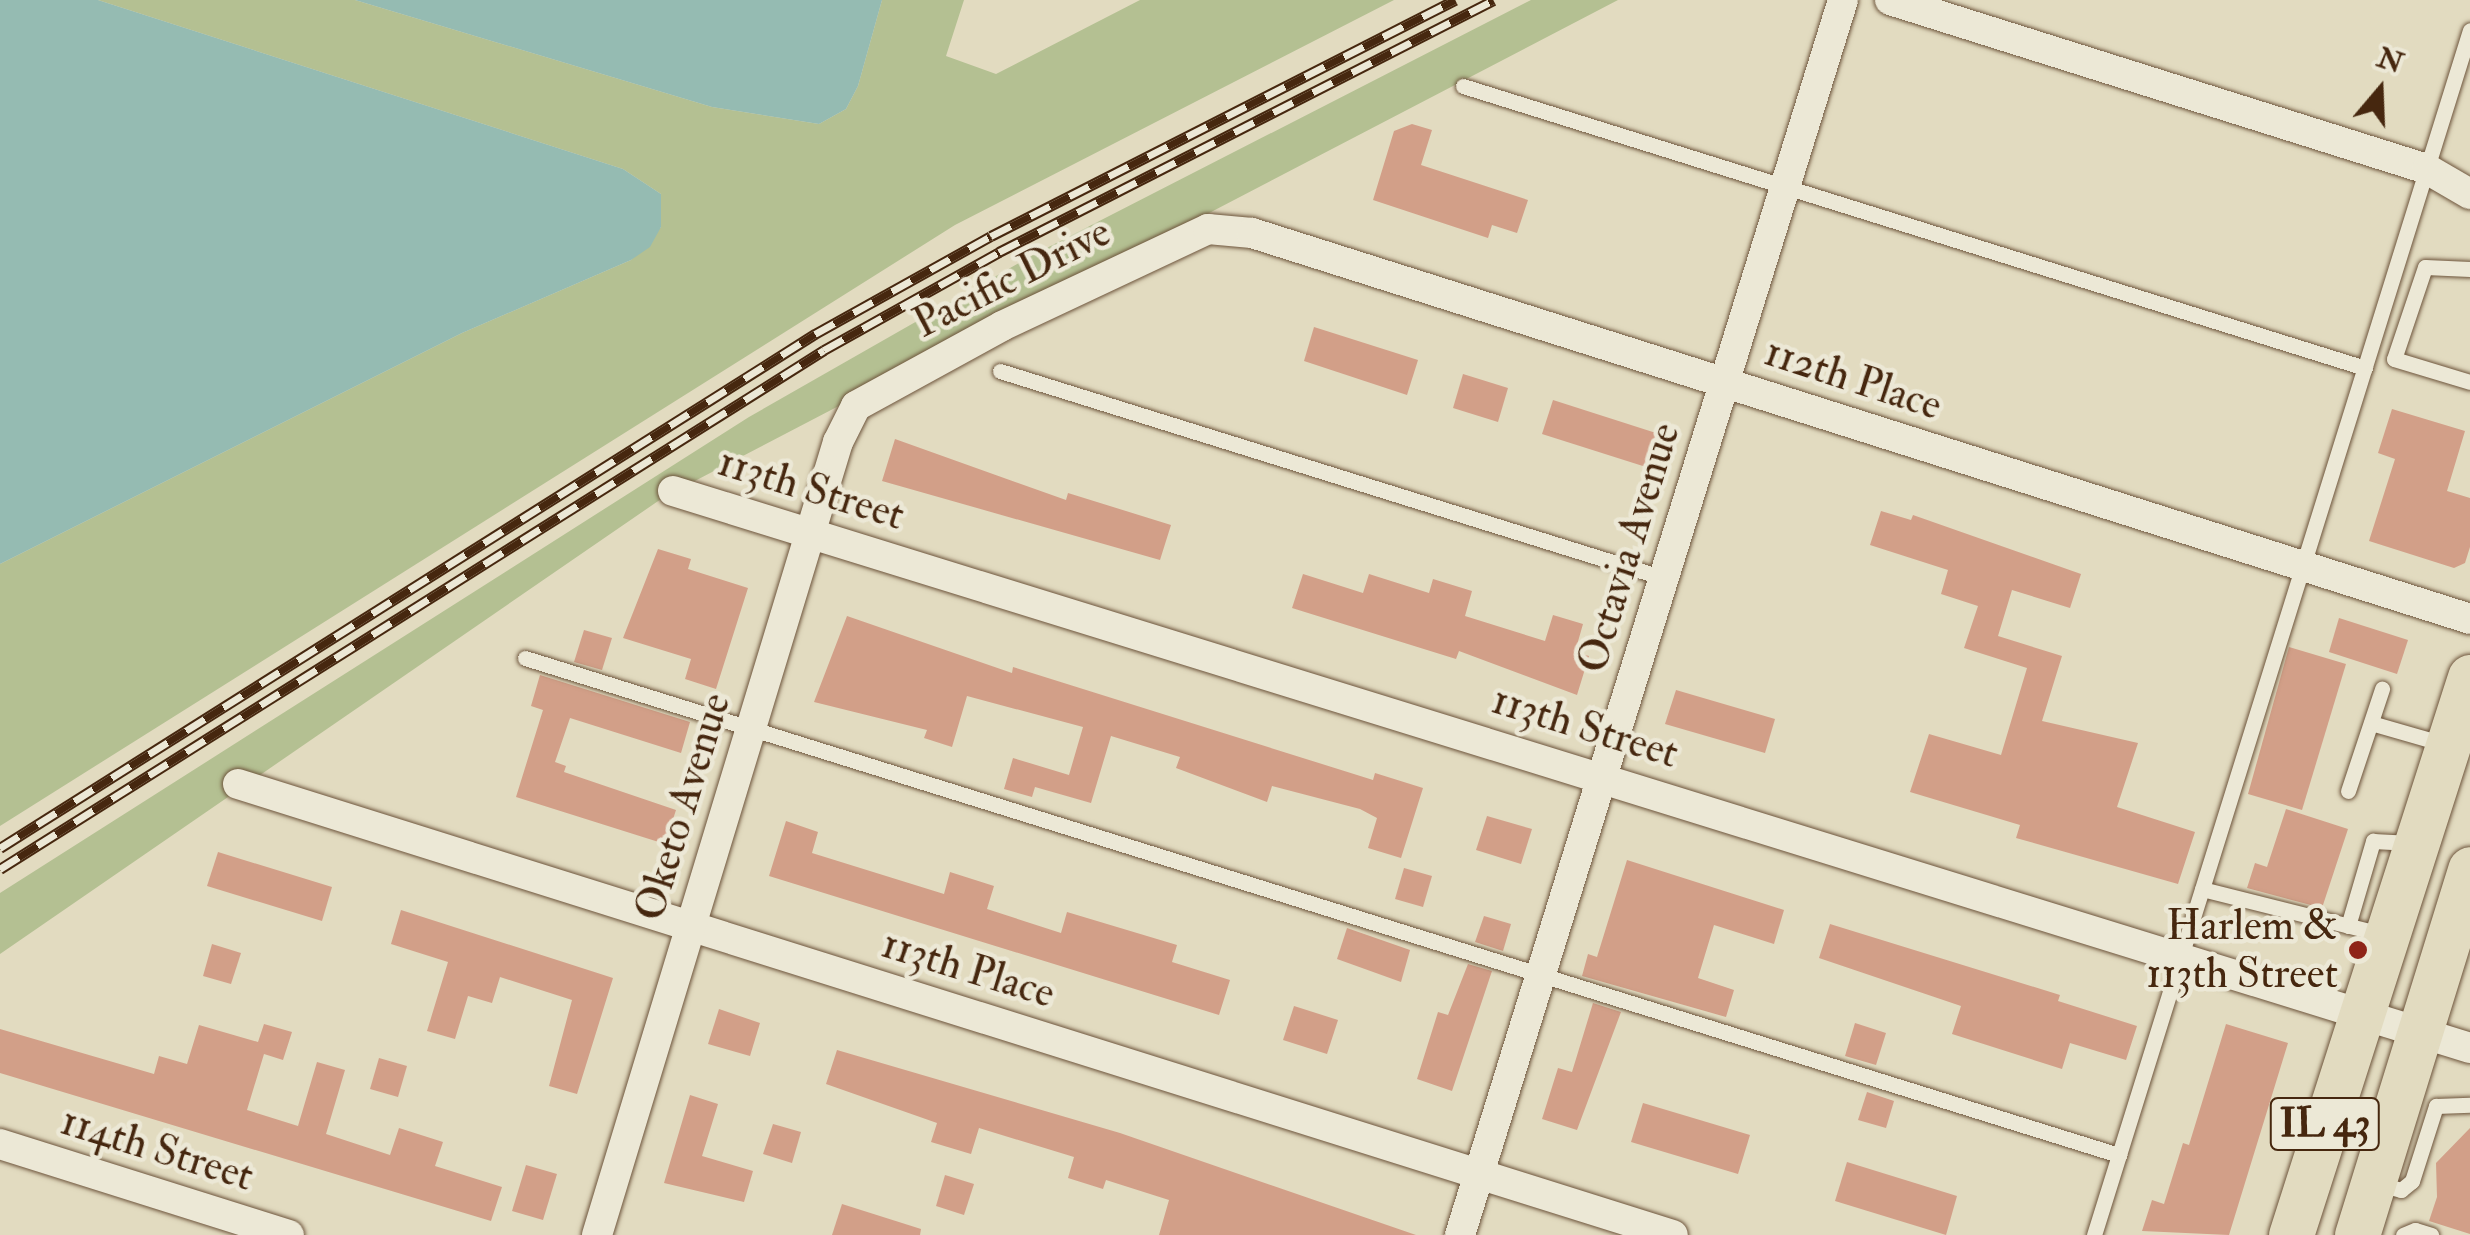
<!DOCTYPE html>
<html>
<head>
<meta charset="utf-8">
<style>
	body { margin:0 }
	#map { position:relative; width:2470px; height:1235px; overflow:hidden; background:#e2dbc0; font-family:"IM FELL Double Pica",serif }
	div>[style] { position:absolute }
	.green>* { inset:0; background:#b4c092 }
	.water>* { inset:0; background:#95bbb2 }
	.building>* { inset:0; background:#d29f88 }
	.roads { filter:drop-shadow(0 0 2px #6d543b) drop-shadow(0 0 2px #6d543b) }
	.service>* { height:15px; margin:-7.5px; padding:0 7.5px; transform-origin:7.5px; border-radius:7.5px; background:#ece8d6 }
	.minor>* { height:30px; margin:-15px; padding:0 15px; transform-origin:15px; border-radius:15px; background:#ece8d6 }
	.primary>* { height:45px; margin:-22.5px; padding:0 22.5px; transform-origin:22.5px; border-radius:22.5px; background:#e2dbc0 }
	.rail>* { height:11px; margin-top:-5.5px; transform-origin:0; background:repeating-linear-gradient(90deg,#ece8d6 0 22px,#46270f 0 44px); box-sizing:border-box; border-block:2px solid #46270f }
	.dots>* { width:28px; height:28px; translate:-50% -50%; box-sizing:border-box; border:5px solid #ece8d6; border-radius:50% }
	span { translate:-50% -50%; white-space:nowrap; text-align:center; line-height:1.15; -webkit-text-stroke:9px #ece8d6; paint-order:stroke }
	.shield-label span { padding:2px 8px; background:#ece8d6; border:2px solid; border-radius:8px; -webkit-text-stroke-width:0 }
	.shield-label { font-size:40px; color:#46270f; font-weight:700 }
	.street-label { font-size:42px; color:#46270f }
	.poi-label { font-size:42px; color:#46270f }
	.right { translate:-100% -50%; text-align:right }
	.north { position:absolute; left:2330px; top:40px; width:100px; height:100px; -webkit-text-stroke:8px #ece8d6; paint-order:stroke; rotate:19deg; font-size:28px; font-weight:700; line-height:40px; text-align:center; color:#46270f }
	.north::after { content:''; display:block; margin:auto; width:35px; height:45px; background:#46270f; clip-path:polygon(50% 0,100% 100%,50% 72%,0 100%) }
</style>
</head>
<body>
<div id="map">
	<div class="green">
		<div style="clip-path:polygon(98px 0,355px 0,712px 107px,819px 124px,846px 109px,858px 86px,882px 0,964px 0,946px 56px,996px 74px,1140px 0,1394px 0,955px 225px,0 826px,0 564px,462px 333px,631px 260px,661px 227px,661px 194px,623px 169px)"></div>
		<div style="clip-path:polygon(1531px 0,1618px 0,664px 497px,0 954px,0 893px,749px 417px,1033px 255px)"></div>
	</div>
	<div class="water">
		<div style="clip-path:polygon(0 0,98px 0,623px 169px,661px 194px,661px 227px,650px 247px,631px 260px,462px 333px,0 564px)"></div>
		<div style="clip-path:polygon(355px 0,882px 0,858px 86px,846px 109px,819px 124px,712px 107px)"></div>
	</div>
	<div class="building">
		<div style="clip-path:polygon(1412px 124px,1432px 130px,1421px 165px,1528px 200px,1517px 233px,1492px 225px,1488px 238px,1373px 200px,1394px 131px)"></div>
		<div style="clip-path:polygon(1314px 327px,1418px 360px,1407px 395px,1304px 361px)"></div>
		<div style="clip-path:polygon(1463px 374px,1508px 388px,1498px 422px,1453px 408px)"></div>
		<div style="clip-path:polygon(1553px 400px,1656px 433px,1646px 467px,1542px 434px)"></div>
		<div style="clip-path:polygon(2392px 409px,2465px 431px,2447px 491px,2470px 498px,2470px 547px,2465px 563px,2454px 568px,2369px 541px,2395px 459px,2378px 453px)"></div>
		<div style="clip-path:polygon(895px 439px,1066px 500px,1068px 493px,1171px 525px,1160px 560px,882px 481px)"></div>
		<div style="clip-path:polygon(1881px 511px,1911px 520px,1913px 515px,2081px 574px,2070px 608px,2012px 590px,1998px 636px,2062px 656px,2042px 721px,2138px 743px,2117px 807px,2195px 832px,2178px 884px,2016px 838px,2020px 825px,1910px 792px,1929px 734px,2001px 755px,2027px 668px,1964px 648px,1978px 606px,1941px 594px,1948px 570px,1870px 545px)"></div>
		<div style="clip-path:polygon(658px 549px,691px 559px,688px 569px,748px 588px,716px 689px,685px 679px,691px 659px,623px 638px)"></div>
		<div style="clip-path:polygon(1303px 574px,1363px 593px,1369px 574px,1429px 593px,1433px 579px,1472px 591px,1465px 616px,1545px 641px,1553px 615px,1583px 624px,1575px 652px,1589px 656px,1577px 695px,1459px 651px,1456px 659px,1292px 608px)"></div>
		<div style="clip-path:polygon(847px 616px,1012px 673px,1013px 667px,1373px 780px,1375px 773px,1423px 788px,1401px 858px,1368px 848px,1377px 818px,1360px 809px,1272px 786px,1267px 802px,1176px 768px,1180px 757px,1111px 736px,1091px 803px,1035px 787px,1032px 797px,1004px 789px,1013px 758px,1069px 775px,1083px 727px,967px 696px,952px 747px,924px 738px,927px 730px,814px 702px)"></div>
		<div style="clip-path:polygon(2339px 618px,2408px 640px,2397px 674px,2329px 652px)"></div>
		<div style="clip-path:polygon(584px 630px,612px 638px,602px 670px,574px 662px)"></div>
		<div style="clip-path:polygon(2289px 647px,2346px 664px,2302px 810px,2248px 794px)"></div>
		<div style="clip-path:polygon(540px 675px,690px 722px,681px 753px,570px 718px,555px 762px,566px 766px,564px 772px,676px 810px,665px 844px,516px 797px,543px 710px,531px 706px)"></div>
		<div style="clip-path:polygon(1676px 690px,1775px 719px,1765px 753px,1665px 724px)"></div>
		<div style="clip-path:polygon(2286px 809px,2348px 829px,2322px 908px,2247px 888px,2255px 863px,2267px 867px)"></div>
		<div style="clip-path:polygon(1487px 816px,1532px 829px,1521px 864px,1476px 850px)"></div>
		<div style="clip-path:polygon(786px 821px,818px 832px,812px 853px,944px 894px,950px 872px,994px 886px,987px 909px,1061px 933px,1067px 912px,1177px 945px,1172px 962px,1230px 980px,1219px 1015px,769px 876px)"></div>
		<div style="clip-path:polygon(218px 852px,332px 887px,322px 921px,207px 886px)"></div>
		<div style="clip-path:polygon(1627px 860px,1784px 910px,1774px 944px,1714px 925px,1698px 978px,1734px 990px,1726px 1017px,1582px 976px,1588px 954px,1597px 957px)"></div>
		<div style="clip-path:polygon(1404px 868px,1432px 876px,1423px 907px,1395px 899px)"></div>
		<div style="clip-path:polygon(401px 910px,613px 978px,577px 1094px,549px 1086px,572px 1000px,500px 977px,492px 1003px,468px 996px,455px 1039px,427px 1031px,448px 962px,391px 944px)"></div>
		<div style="clip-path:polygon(1484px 916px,1511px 924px,1503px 951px,1475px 942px)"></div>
		<div style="clip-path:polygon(1830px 924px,2060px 995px,2058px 1001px,2137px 1026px,2126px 1060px,2070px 1043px,2062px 1069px,1952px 1034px,1961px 1006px,1819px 958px)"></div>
		<div style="clip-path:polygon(1347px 928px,1410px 950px,1401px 982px,1337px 959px)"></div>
		<div style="clip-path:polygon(212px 944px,241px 953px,231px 984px,203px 976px)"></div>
		<div style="clip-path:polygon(1468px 964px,1492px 971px,1452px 1091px,1417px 1079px,1438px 1012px,1448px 1015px)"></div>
		<div style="clip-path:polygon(1593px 1003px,1621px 1012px,1577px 1130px,1542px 1119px,1558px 1068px,1572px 1072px)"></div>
		<div style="clip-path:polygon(1294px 1006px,1338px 1020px,1327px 1054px,1283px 1040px)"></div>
		<div style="clip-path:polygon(719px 1009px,760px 1023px,750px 1056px,708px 1044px)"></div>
		<div style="clip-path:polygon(1855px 1023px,1886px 1033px,1876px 1065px,1845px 1056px)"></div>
		<div style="clip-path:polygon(264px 1024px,292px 1032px,283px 1060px,264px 1054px,247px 1110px,298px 1126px,317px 1062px,345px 1070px,326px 1134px,390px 1155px,399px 1128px,443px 1142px,435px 1166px,502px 1187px,491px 1221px,0 1073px,0 1029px,154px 1074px,159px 1056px,187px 1064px,199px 1025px,258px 1042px)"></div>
		<div style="clip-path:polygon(2226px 1024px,2288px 1043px,2229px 1235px,2142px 1231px,2152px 1200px,2164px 1204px,2183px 1143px,2189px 1145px)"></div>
		<div style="clip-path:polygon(837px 1050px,1120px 1133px,1416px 1235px,1159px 1235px,1169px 1200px,1106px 1180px,1103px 1189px,1068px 1178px,1074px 1157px,979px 1128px,971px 1154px,931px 1142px,937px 1123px,826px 1084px)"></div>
		<div style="clip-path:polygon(379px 1058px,407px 1066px,398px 1097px,370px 1089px)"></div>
		<div style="clip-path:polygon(1867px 1092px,1894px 1101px,1886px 1128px,1858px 1120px)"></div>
		<div style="clip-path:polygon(690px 1095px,718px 1104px,702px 1156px,753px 1171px,744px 1202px,664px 1183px)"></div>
		<div style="clip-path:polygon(1643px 1103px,1750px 1135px,1738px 1174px,1631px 1142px)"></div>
		<div style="clip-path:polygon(773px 1124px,801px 1132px,792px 1163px,763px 1154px)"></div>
		<div style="clip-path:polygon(2470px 1128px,2470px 1234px,2429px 1221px,2437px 1197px,2436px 1163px)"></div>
		<div style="clip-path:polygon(1847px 1162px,1957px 1196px,1946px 1235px,1835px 1201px)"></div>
		<div style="clip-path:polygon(526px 1165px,557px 1174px,543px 1220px,512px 1211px)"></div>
		<div style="clip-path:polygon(945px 1175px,974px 1184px,964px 1215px,936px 1206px)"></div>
		<div style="clip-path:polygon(842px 1204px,921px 1229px,920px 1235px,832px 1235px)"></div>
	</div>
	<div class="roads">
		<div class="service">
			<div style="left:1463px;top:86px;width:945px;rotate:17.36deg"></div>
			<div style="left:2470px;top:269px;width:45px;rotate:-177.5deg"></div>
			<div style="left:2425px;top:267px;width:97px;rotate:108.6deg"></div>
			<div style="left:2394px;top:359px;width:79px;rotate:16.8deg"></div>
			<div style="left:1000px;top:371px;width:696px;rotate:17.31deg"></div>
			<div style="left:525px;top:658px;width:1670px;rotate:17.32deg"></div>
			<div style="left:2371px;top:723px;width:76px;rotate:16deg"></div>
			<div style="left:2348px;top:791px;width:108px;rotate:-71.6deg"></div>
			<div style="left:2202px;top:889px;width:185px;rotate:14.1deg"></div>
			<div style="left:2348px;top:926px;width:89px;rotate:-73.6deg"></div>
			<div style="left:2373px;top:841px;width:38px;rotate:3deg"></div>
			<div style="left:2379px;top:1184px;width:23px;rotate:15deg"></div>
			<div style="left:2401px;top:1190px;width:14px;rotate:-39deg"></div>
			<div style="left:2412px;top:1181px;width:79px;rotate:-72.3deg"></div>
			<div style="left:2436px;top:1106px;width:34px;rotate:-2deg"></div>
			<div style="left:2094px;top:1235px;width:1262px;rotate:-72.67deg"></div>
			<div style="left:2403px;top:1235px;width:13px;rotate:-23deg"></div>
			<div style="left:2415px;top:1230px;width:17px;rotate:17deg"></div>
		</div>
		<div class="minor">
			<div style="left:1890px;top:0;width:563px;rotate:17.47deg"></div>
			<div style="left:2427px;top:169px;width:50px;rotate:30.2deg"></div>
			<div style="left:673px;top:491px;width:1881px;rotate:17.22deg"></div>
			<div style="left:238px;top:784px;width:1504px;rotate:17.45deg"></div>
			<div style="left:0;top:1144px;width:303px;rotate:17.5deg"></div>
			<div style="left:597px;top:1235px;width:829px;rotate:-73.1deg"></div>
			<div style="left:838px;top:442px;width:40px;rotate:-63.4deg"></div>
			<div style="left:856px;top:406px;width:166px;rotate:-28.7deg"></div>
			<div style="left:1002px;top:326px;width:228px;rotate:-25.2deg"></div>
			<div style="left:1208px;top:229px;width:44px;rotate:5.2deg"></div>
			<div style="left:1252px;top:233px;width:1278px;rotate:17.58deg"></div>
			<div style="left:1460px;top:1235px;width:1293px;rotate:-72.77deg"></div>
		</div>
		<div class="primary">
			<div style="left:2291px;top:1235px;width:586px;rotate:-72.21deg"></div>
			<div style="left:2357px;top:1235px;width:383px;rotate:-72.8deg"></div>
		</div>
	</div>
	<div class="rail">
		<div style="left:0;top:848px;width:964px;rotate:-32.24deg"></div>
		<div style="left:815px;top:334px;width:201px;rotate:-29.1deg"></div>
		<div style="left:991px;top:236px;width:521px;rotate:-26.96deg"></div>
		<div style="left:0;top:869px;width:974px;rotate:-32.2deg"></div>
		<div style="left:824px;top:350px;width:201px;rotate:-29.2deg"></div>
		<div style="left:999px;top:252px;width:555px;rotate:-26.98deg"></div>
	</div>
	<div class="dots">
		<div style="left:2358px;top:950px;background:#8f2418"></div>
	</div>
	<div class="shield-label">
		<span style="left:2325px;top:1124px">IL 43</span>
	</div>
	<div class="street-label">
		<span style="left:1012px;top:278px;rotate:-27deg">Pacific Drive</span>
		<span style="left:1853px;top:379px;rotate:18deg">112th Place</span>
		<span style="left:811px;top:489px;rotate:17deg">113th Street</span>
		<span style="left:1629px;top:548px;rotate:-73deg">Octavia Avenue</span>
		<span style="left:1585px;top:727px;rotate:17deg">113th Street</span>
		<span style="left:683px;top:807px;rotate:-73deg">Oketo Avenue</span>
		<span style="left:968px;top:969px;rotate:17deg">113th Place</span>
		<span style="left:157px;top:1149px;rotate:17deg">114th Street</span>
	</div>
	<div class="poi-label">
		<span class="right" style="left:2338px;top:950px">Harlem &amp;<br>113th Street</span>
	</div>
	<div class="north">N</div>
</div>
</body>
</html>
